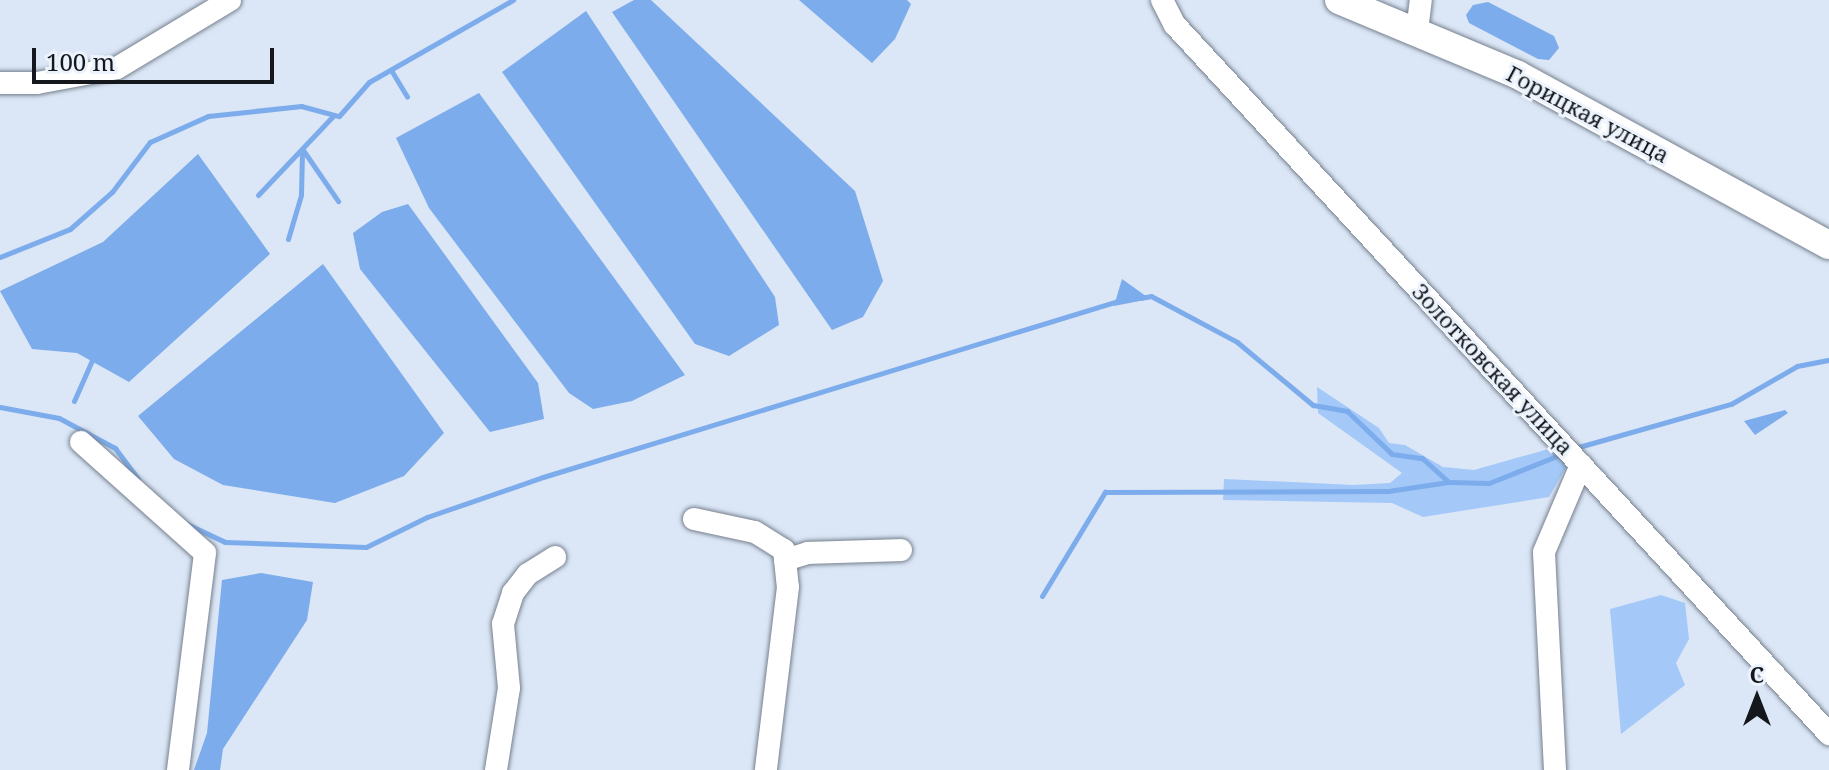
<!DOCTYPE html>
<html>
<head>
<meta charset="utf-8">
<style>
	body { margin:0 }
	#map { position:relative; width:1829px; height:770px; overflow:hidden; background:#dbe6f6; font-family:"Noto Serif",serif }
	div>[style] { position:absolute }
	.green>* { inset:0; background:#a4c9f9 }
	.water>* { inset:0; background:#7caceb }
	.stream>* { height:5px; margin:-2.5px; padding:0 2.5px; transform-origin:2.5px; border-radius:2.5px; background:#7caceb }
	.roads { filter:drop-shadow(0 0 2px #76808e) drop-shadow(0 0 2px #76808e) }
	.minor>* { height:22px; margin:-11px; padding:0 11px; transform-origin:11px; border-radius:11px; background:#fff }
	.major>* { height:28px; margin:-14px; padding:0 14px; transform-origin:14px; border-radius:14px; background:#fff }
	span { translate:-50% -50%; white-space:nowrap; text-align:center; line-height:1.15; -webkit-text-stroke:6px #ecf3fc; paint-order:stroke }
	.street-label { font-size:22px; color:#14181d }
	.north { position:absolute; left:1717px; top:658px; width:80px; height:80px; -webkit-text-stroke:6px #ecf3fc; paint-order:stroke; rotate:0deg; font-size:22px; font-weight:700; line-height:32px; text-align:center; color:#14181d }
	.north::after { content:''; display:block; margin:auto; width:28px; height:36px; background:#14181d; clip-path:polygon(50% 0,100% 100%,50% 72%,0 100%) }
	.scale { position:absolute; left:32px; top:48px; width:242px; height:36px; box-sizing:border-box; border:4px solid #14181d; border-top:0; padding-left:10px; font-size:24px; line-height:28px; white-space:nowrap; color:#14181d; -webkit-text-stroke:6px #ecf3fc; paint-order:stroke }
</style>
</head>
<body>
<div id="map">
	<div class="green">
		<div style="clip-path:polygon(1317px 387px,1379px 428px,1389px 443px,1405px 445px,1443px 467px,1474px 470px,1559px 446px,1569px 462px,1549px 497px,1423px 517px,1392px 503px,1223px 500px,1224px 479px,1354px 485px,1390px 483px,1402px 473px,1318px 413px)"></div>
		<div style="clip-path:polygon(1661px 595px,1685px 603px,1689px 639px,1676px 663px,1685px 685px,1621px 734px,1610px 609px)"></div>
	</div>
	<div class="water">
		<div style="clip-path:polygon(634px 0,651px 0,855px 191px,883px 281px,863px 317px,832px 330px,612px 12px)"></div>
		<div style="clip-path:polygon(799px 0,907px 0,911px 4px,895px 39px,872px 63px)"></div>
		<div style="clip-path:polygon(1488px 2px,1554px 36px,1559px 48px,1549px 60px,1538px 59px,1469px 23px,1466px 15px,1473px 5px)"></div>
		<div style="clip-path:polygon(586px 11px,775px 297px,779px 325px,729px 356px,695px 344px,502px 72px)"></div>
		<div style="clip-path:polygon(479px 93px,685px 375px,632px 401px,593px 409px,569px 393px,429px 208px,396px 138px)"></div>
		<div style="clip-path:polygon(198px 154px,270px 254px,129px 382px,77px 353px,32px 349px,0 291px,103px 242px)"></div>
		<div style="clip-path:polygon(408px 204px,538px 383px,544px 419px,490px 432px,360px 269px,353px 233px,382px 212px)"></div>
		<div style="clip-path:polygon(323px 264px,444px 433px,404px 476px,335px 503px,223px 485px,174px 459px,138px 416px)"></div>
		<div style="clip-path:polygon(1122px 279px,1150px 299px,1114px 306px)"></div>
		<div style="clip-path:polygon(1785px 410px,1788px 413px,1755px 435px,1744px 421px)"></div>
		<div style="clip-path:polygon(261px 573px,313px 582px,307px 620px,223px 749px,220px 770px,194px 770px,207px 733px,222px 580px)"></div>
	</div>
	<div class="stream">
		<div style="left:391px;top:70px;width:31px;rotate:59deg"></div>
		<div style="left:303px;top:150px;width:62px;rotate:55.5deg"></div>
		<div style="left:258px;top:195px;width:110px;rotate:-46.5deg"></div>
		<div style="left:288px;top:239px;width:46px;rotate:-73.5deg"></div>
		<div style="left:301px;top:195px;width:45px;rotate:-88.7deg"></div>
		<div style="left:0;top:257px;width:75px;rotate:-21.8deg"></div>
		<div style="left:70px;top:229px;width:56px;rotate:-41.4deg"></div>
		<div style="left:112px;top:192px;width:63px;rotate:-52.8deg"></div>
		<div style="left:150px;top:142px;width:64px;rotate:-24.1deg"></div>
		<div style="left:208px;top:116px;width:94px;rotate:-6.1deg"></div>
		<div style="left:301px;top:106px;width:39px;rotate:15deg"></div>
		<div style="left:339px;top:116px;width:45px;rotate:-48.6deg"></div>
		<div style="left:369px;top:82px;width:166px;rotate:-29.7deg"></div>
		<div style="left:1140px;top:298px;width:11px;rotate:-10deg"></div>
		<div style="left:1151px;top:296px;width:98px;rotate:28.1deg"></div>
		<div style="left:1237px;top:342px;width:99px;rotate:39.7deg"></div>
		<div style="left:1313px;top:405px;width:35px;rotate:10deg"></div>
		<div style="left:1347px;top:411px;width:62px;rotate:43.7deg"></div>
		<div style="left:1392px;top:454px;width:30px;rotate:8deg"></div>
		<div style="left:1422px;top:458px;width:36px;rotate:42deg"></div>
		<div style="left:1449px;top:482px;width:40px;rotate:1.4deg"></div>
		<div style="left:1489px;top:483px;width:79px;rotate:-21.7deg"></div>
		<div style="left:74px;top:401px;width:47px;rotate:-66.2deg"></div>
		<div style="left:0;top:407px;width:60px;rotate:10.6deg"></div>
		<div style="left:59px;top:418px;width:64px;rotate:28.2deg"></div>
		<div style="left:115px;top:448px;width:39px;rotate:53deg"></div>
		<div style="left:1575px;top:448px;width:162px;rotate:-15.8deg"></div>
		<div style="left:1731px;top:404px;width:76px;rotate:-29.9deg"></div>
		<div style="left:1797px;top:366px;width:33px;rotate:-11deg"></div>
		<div style="left:185px;top:523px;width:44px;rotate:25.4deg"></div>
		<div style="left:225px;top:542px;width:141px;rotate:2deg"></div>
		<div style="left:366px;top:547px;width:68px;rotate:-26.2deg"></div>
		<div style="left:427px;top:517px;width:123px;rotate:-19deg"></div>
		<div style="left:543px;top:477px;width:601px;rotate:-17.02deg"></div>
		<div style="left:1042px;top:596px;width:122px;rotate:-58.8deg"></div>
		<div style="left:1105px;top:492px;width:283px;rotate:-0.2deg"></div>
		<div style="left:1388px;top:491px;width:61px;rotate:-8.5deg"></div>
	</div>
	<div class="roads">
		<div class="minor">
			<div style="left:1162px;top:0;width:28px;rotate:63deg"></div>
			<div style="left:1175px;top:25px;width:965px;rotate:47.31deg"></div>
			<div style="left:1417px;top:31px;width:31px;rotate:-83deg"></div>
			<div style="left:0;top:83px;width:37px"></div>
			<div style="left:37px;top:83px;width:81px;rotate:-10.6deg"></div>
			<div style="left:117px;top:68px;width:132px;rotate:-31deg"></div>
			<div style="left:81px;top:442px;width:166px;rotate:41.8deg"></div>
			<div style="left:205px;top:553px;width:219px;rotate:97.1deg"></div>
			<div style="left:694px;top:519px;width:62px;rotate:12deg"></div>
			<div style="left:755px;top:532px;width:34px;rotate:32deg"></div>
			<div style="left:784px;top:550px;width:37px;rotate:84deg"></div>
			<div style="left:788px;top:587px;width:184px;rotate:96.9deg"></div>
			<div style="left:785px;top:560px;width:24px;rotate:-17deg"></div>
			<div style="left:808px;top:553px;width:93px;rotate:-1.8deg"></div>
			<div style="left:496px;top:770px;width:83px;rotate:-81deg"></div>
			<div style="left:509px;top:688px;width:64px;rotate:-95.4deg"></div>
			<div style="left:503px;top:624px;width:33px;rotate:-72deg"></div>
			<div style="left:513px;top:593px;width:24px;rotate:-52deg"></div>
			<div style="left:528px;top:574px;width:32px;rotate:-32deg"></div>
			<div style="left:1555px;top:770px;width:218px;rotate:-92.9deg"></div>
			<div style="left:1544px;top:552px;width:95px;rotate:-67deg"></div>
		</div>
		<div class="major">
			<div style="left:1339px;top:0;width:194px;rotate:22.7deg"></div>
			<div style="left:1518px;top:75px;width:354px;rotate:28.7deg"></div>
		</div>
	</div>
	<div class="street-label">
		<span style="left:1588px;top:114px;rotate:28deg">Горицкая улица</span>
		<span style="left:1493px;top:369px;rotate:47deg">Золотковская улица</span>
	</div>
	<div class="north">С</div>
	<div class="scale">100 m</div>
</div>
</body>
</html>
